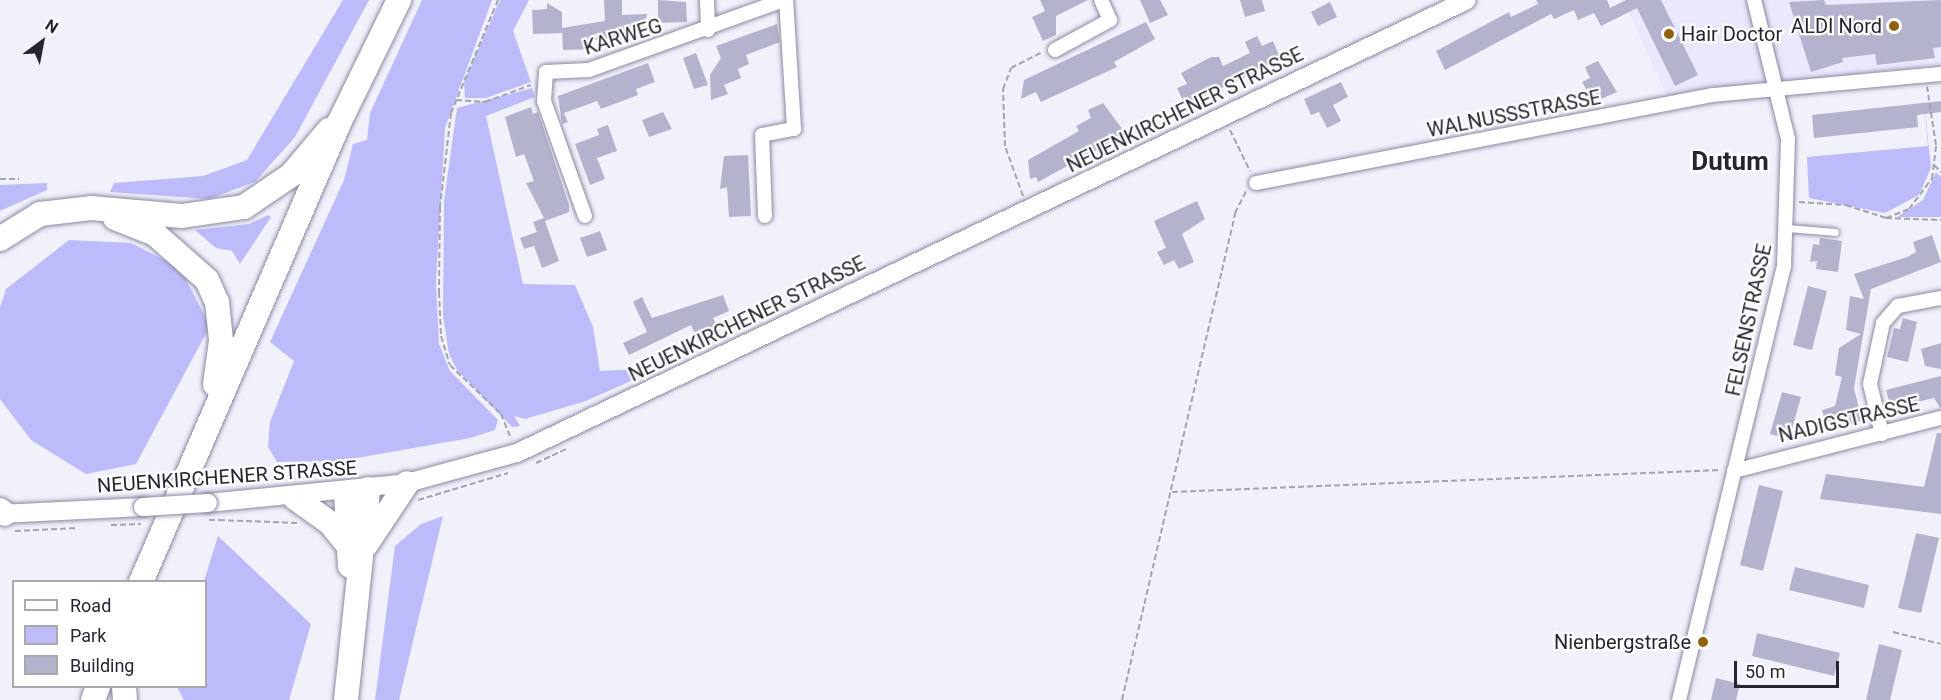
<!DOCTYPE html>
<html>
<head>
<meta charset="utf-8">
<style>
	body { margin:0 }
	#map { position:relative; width:1941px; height:700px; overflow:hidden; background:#f1f1fc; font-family:Roboto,sans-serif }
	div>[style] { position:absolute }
	.built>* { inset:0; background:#e9e8fd }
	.green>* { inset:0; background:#bebbfb }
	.building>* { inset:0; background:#b3b3cd }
	.path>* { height:2px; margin-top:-1px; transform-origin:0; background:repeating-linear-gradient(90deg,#a4a4ae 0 6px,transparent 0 9px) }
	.roads { filter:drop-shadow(0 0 2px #8a89a2) drop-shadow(0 0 2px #8a89a2) }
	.lane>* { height:7px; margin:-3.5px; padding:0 3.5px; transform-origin:3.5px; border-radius:3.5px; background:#fff }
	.street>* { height:14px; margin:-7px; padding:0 7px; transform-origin:7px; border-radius:7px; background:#fff }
	.secondary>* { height:18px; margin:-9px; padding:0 9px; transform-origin:9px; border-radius:9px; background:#fff }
	.highway>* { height:24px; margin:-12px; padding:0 12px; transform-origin:12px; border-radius:12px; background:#fff }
	.path-bridge>* { height:2px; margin-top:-1px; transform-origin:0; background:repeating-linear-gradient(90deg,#a4a4ae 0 6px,transparent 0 9px) }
	.bridges { filter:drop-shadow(0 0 2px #8a89a2) drop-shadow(0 0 2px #8a89a2) }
	.secondary-bridge>* { height:18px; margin:-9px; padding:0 9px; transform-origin:9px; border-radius:9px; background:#fff }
	.dots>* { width:16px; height:16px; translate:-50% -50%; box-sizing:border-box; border:3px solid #fff; border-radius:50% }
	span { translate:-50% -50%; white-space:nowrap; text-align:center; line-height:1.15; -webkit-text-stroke:4.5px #fff; paint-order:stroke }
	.poi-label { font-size:20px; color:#272630 }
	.right { translate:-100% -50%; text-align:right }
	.left { translate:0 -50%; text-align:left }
	.street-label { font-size:20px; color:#272630 }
	.district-label { font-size:26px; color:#272630; font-weight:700 }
	.legend { position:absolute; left:12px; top:580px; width:195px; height:108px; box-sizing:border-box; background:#fff; border:2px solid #a9a8ac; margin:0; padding:8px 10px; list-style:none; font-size:18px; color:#272630 }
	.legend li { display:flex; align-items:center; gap:12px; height:30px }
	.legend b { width:30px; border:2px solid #a9a8ac }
	.north { position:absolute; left:12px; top:12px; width:60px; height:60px; -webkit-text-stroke:4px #fff; paint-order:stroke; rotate:32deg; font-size:16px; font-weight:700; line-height:24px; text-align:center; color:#272630 }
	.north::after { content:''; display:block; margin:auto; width:21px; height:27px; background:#272630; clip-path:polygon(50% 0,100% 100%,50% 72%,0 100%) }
	.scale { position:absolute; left:1734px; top:661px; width:105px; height:27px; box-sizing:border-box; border:3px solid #272630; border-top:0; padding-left:8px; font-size:18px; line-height:21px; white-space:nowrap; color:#272630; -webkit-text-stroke:4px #fff; paint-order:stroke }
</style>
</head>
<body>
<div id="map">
	<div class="built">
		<div style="clip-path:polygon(1623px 0,1941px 0,1941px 64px,1668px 98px)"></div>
	</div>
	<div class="green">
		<div style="clip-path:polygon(343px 0,369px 0,295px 137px,255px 182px,209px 199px,110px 192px,114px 183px,203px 176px,247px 160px)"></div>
		<div style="clip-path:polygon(422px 0,492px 0,445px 128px,436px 283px,439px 344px,450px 371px,498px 420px,495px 430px,470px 438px,340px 461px,277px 462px,268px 447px,270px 422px,294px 361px,270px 342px,344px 180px,353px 144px,367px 140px,370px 113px)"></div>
		<div style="clip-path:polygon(500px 0,529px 0,513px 31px,531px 82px,486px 98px,465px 98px,464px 82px)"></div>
		<div style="clip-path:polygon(532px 88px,535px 97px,486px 116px,523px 284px,575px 285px,593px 327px,600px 371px,638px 369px,642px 376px,586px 401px,525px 419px,514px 416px,520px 426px,512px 427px,457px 370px,449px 354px,443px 315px,444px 201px,457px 108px)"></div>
		<div style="clip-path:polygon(1923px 91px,1931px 168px,1919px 195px,1885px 213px,1809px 198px,1807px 157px,1928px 146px)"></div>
		<div style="clip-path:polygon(1936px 172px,1941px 177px,1941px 217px,1897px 217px,1923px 200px)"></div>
		<div style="clip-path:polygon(47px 183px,47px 190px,0 211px,0 185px)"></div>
		<div style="clip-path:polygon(268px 215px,271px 217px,240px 264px,232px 251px,216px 248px,195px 230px,249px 224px)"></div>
		<div style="clip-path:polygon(69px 240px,131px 243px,180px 268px,210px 326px,136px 464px,86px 474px,31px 440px,0 399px,0 308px,6px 289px)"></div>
		<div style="clip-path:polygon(443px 516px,399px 700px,375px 700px,395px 546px,421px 524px)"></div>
		<div style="clip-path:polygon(218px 536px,311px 624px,289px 700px,184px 700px,177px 687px,206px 686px,204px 581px)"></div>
	</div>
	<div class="building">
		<div style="clip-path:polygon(604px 0,622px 0,622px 15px,647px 14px,641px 38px,592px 40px,592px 49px,563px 50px,562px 28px,605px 21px)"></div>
		<div style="clip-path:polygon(658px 0,686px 2px,687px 22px,658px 23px)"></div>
		<div style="clip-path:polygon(1040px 0,1088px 0,1056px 16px,1056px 35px,1043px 41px,1032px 17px,1045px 11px)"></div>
		<div style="clip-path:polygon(1140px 0,1160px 0,1168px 15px,1150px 23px)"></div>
		<div style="clip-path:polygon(1240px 0,1262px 0,1265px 11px,1245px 17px)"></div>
		<div style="clip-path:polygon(1536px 0,1607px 0,1610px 8px,1626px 0,1661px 0,1698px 75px,1675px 86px,1637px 8px,1601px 26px,1594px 13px,1578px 20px,1574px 10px,1554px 19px,1551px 14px,1445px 70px,1436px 51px,1509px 12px,1511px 17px,1538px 4px)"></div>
		<div style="clip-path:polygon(1824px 0,1826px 5px,1941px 0,1941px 47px,1933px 48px,1935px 58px,1877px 65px,1875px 54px,1842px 58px,1843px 62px,1811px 72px,1789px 2px)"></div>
		<div style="clip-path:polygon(1330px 2px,1337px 17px,1318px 26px,1311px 12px)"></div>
		<div style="clip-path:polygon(547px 3px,562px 12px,562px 33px,533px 34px,532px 10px,547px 9px)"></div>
		<div style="clip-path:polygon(1146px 22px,1155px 39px,1114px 62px,1117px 67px,1041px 102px,1036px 92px,1021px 99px,1024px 80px)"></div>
		<div style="clip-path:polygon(777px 24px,780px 42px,746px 55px,749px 64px,738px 69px,741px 78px,724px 85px,728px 94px,711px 100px,710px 75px,721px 58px,716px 46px)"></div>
		<div style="clip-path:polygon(1257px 36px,1262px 46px,1273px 41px,1281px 60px,1185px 105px,1177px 88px,1187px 84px,1181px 73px,1211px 57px,1219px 57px,1223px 66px,1250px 53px,1245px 42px)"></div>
		<div style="clip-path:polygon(696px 53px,708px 85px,694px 89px,683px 58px)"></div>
		<div style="clip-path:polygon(1598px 61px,1617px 92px,1594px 102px,1582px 82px,1590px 78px,1585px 67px)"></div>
		<div style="clip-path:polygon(648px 63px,655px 82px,636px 89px,638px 95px,601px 109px,597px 101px,564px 113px,568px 122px,562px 124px,558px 96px)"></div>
		<div style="clip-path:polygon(1341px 82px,1348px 97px,1333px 105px,1341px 121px,1327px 128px,1319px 112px,1311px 115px,1304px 99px)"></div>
		<div style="clip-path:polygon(1941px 101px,1941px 112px,1917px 115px,1918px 127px,1814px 138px,1812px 115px)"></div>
		<div style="clip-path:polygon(1103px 103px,1126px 134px,1038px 182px,1036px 177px,1030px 179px,1028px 160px,1079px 131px,1076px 126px,1091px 118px,1088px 110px)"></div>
		<div style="clip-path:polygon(531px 107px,533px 114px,538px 112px,569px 205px,569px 212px,545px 221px,559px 261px,542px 268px,534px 246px,524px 249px,520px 238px,537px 232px,533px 222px,544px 218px,526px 183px,534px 181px,524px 154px,516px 157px,505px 117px)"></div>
		<div style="clip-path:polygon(663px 112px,672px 129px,649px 137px,642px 120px)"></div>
		<div style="clip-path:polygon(608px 125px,617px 151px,597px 158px,605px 179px,590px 185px,575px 144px,599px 135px,597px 129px)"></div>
		<div style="clip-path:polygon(748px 155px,751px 216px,729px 217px,727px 187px,720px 189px,724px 156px)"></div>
		<div style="clip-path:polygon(1197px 201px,1205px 219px,1182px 234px,1194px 262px,1179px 269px,1174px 260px,1164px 265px,1157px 252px,1166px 248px,1154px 221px)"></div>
		<div style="clip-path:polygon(600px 231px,607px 250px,587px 257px,580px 238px)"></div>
		<div style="clip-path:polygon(1932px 235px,1941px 262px,1871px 289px,1854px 388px,1862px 421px,1828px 430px,1822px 410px,1835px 406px,1842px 377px,1835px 375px,1839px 348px,1861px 334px,1846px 330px,1850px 296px,1864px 299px,1854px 274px,1907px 257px,1916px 252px,1913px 242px)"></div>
		<div style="clip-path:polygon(1820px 238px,1842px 241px,1838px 272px,1816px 269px,1817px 261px,1810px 262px,1813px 244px,1819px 245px)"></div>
		<div style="clip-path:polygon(1808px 286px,1827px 291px,1812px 350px,1793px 345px)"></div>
		<div style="clip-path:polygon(723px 295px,729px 311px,713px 318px,721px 335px,700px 345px,691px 325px,629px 355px,623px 343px,647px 332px,633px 302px,642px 297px,652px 318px)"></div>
		<div style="clip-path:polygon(1903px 318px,1917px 322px,1908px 362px,1887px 357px,1894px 328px,1900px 329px)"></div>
		<div style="clip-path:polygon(1941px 343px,1941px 369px,1925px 366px,1921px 349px)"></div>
		<div style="clip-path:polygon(1941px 376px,1941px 409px,1934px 398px,1891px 408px,1886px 390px)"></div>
		<div style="clip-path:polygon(1782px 392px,1801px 397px,1789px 439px,1770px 434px)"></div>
		<div style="clip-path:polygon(1937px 433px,1941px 433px,1941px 514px,1820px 499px,1826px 474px,1924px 487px)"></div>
		<div style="clip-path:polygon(1759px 485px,1783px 491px,1763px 571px,1740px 565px)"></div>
		<div style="clip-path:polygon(1916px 533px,1939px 538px,1921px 613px,1898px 608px)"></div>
		<div style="clip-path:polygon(1795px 567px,1869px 585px,1864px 608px,1789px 590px)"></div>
		<div style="clip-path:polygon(1757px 633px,1840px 653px,1834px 676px,1752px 656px)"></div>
		<div style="clip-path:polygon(1879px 644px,1902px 650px,1890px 700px,1866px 700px)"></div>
		<div style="clip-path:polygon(1716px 678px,1740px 684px,1736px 700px,1711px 700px)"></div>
	</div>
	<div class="path">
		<div style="left:498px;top:0;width:122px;rotate:112.6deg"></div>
		<div style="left:451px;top:113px;width:95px;rotate:96.7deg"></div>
		<div style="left:440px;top:207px;width:85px;rotate:90.7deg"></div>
		<div style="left:439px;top:292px;width:44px;rotate:87.4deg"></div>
		<div style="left:441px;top:336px;width:30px;rotate:73deg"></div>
		<div style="left:450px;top:365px;width:71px;rotate:43.9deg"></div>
		<div style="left:501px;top:414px;width:27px;rotate:68deg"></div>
		<div style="left:456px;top:100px;width:29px;rotate:4deg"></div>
		<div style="left:485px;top:102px;width:49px;rotate:-20.3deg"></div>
		<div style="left:1230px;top:130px;width:46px;rotate:64deg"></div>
		<div style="left:1934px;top:165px;width:10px;rotate:45deg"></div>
		<div style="left:0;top:179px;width:19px"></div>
		<div style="left:1023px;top:196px;width:53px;rotate:-109.8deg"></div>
		<div style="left:1005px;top:146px;width:57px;rotate:-92deg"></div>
		<div style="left:1003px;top:89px;width:22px;rotate:-69deg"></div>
		<div style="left:1011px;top:68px;width:35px;rotate:-27deg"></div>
		<div style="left:1799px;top:202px;width:47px;rotate:3.7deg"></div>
		<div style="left:1846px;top:205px;width:42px;rotate:18deg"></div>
		<div style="left:1886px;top:218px;width:55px;rotate:2.1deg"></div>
		<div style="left:1886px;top:218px;width:25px;rotate:-21deg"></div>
		<div style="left:1909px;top:209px;width:38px;rotate:-53deg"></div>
		<div style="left:1932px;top:179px;width:34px;rotate:-83deg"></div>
		<div style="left:1936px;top:145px;width:59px;rotate:-98.8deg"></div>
		<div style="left:536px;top:463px;width:33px;rotate:-25deg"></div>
		<div style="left:1172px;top:492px;width:549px;rotate:-2.29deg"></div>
		<div style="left:418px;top:500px;width:94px;rotate:-16.7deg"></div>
		<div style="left:219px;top:520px;width:78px;rotate:2.2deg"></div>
		<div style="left:15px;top:531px;width:63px;rotate:-2.7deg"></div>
		<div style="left:1893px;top:632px;width:49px;rotate:14deg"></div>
		<div style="left:1122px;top:700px;width:500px;rotate:-76.9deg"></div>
		<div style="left:1235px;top:213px;width:25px;rotate:-63deg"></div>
	</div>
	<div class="roads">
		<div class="lane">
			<div style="left:1788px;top:228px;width:47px;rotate:4.9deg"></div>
		</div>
		<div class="street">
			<div style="left:707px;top:0;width:30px;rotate:88deg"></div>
			<div style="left:1055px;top:50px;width:63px;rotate:-28.6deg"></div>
			<div style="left:1110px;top:20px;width:22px;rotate:-114deg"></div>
			<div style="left:1256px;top:183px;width:465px;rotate:-10.9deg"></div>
			<div style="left:1713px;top:95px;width:229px;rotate:-5.3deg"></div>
			<div style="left:585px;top:216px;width:122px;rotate:-109.6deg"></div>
			<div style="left:544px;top:101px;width:29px;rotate:-86deg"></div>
			<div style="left:546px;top:72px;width:43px;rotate:-2.7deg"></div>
			<div style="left:589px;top:70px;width:206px;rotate:-19.8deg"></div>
			<div style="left:765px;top:216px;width:81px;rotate:-92.1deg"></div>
			<div style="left:762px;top:135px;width:33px;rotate:-11deg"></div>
			<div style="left:794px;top:129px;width:129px;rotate:-93.5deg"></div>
			<div style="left:1882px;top:434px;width:51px;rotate:-103.5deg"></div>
			<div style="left:1870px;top:384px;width:62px;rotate:-78deg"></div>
			<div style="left:1883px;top:323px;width:23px;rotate:-49deg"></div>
			<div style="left:1898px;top:306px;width:44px;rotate:-10.5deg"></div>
			<div style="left:1734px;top:471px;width:214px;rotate:-14.4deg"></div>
			<div style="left:1679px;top:700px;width:447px;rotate:-76.4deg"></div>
			<div style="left:1784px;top:266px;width:127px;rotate:-88.2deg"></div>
			<div style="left:1788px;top:139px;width:143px;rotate:-103.7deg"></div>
		</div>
		<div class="secondary">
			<div style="left:208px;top:503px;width:200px;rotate:-5.7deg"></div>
			<div style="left:407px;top:483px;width:114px;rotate:-15.3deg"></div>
			<div style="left:517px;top:453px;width:1052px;rotate:-25.49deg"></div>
			<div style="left:0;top:514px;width:143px;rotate:-2.8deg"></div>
		</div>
		<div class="highway">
			<div style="left:115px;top:218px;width:43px;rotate:21.8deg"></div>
			<div style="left:155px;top:234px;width:69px;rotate:41.5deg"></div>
			<div style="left:207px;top:280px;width:24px;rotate:66deg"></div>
			<div style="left:217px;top:302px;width:39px;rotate:84deg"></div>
			<div style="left:221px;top:341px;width:44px;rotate:97.8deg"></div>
			<div style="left:0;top:239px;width:47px;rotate:-32deg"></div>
			<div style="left:40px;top:214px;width:51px;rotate:-6.7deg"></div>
			<div style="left:91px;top:208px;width:91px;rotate:5deg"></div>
			<div style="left:182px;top:216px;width:63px;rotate:-8.3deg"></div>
			<div style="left:244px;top:207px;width:57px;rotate:-34.2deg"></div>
			<div style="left:291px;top:175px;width:59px;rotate:-49.8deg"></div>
			<div style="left:346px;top:493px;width:73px;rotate:86.9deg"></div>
			<div style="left:295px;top:498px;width:43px;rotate:35.5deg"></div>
			<div style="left:330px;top:523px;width:27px;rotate:51deg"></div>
			<div style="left:0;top:510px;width:6px;rotate:39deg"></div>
			<div style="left:366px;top:545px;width:74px;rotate:-56.5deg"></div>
			<div style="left:141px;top:582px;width:502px;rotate:-66.65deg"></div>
			<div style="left:340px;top:121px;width:135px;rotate:-64deg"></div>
			<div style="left:124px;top:686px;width:14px;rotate:86deg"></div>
			<div style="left:93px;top:700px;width:15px;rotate:-70deg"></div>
			<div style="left:346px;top:700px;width:212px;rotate:-84deg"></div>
		</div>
	</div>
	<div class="path-bridge">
		<div style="left:209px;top:520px;width:10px"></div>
		<div style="left:111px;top:525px;width:30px;rotate:-2deg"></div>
	</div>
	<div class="bridges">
		<div class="secondary-bridge">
			<div style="left:143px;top:507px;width:65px;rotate:-3.5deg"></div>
		</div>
	</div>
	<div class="dots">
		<div style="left:1894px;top:26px;background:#8f620b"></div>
		<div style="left:1669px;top:34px;background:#8f620b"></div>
		<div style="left:1703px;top:642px;background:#8f620b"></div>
	</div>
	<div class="poi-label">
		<span class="right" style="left:1882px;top:26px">ALDI Nord</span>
		<span class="left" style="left:1681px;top:34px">Hair Doctor</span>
		<span class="right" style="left:1691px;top:642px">Nienbergstraße</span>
	</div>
	<div class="street-label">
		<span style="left:623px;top:37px;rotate:-17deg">KARWEG</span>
		<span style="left:1185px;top:110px;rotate:-26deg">NEUENKIRCHENER STRASSE</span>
		<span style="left:1514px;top:114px;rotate:-11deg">WALNUSSSTRASSE</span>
		<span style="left:747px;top:319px;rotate:-26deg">NEUENKIRCHENER STRASSE</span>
		<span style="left:1749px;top:320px;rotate:-78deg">FELSENSTRASSE</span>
		<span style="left:1849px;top:420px;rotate:-13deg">NADIGSTRASSE</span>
		<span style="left:227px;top:477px;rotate:-4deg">NEUENKIRCHENER STRASSE</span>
	</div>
	<div class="district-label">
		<span style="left:1730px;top:162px">Dutum</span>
	</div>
	<ul class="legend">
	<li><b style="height:8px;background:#fff"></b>Road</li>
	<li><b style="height:16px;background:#bebbfb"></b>Park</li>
	<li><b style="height:16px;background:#b3b3cd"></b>Building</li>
	</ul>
	<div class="north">N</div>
	<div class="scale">50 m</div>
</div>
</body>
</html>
